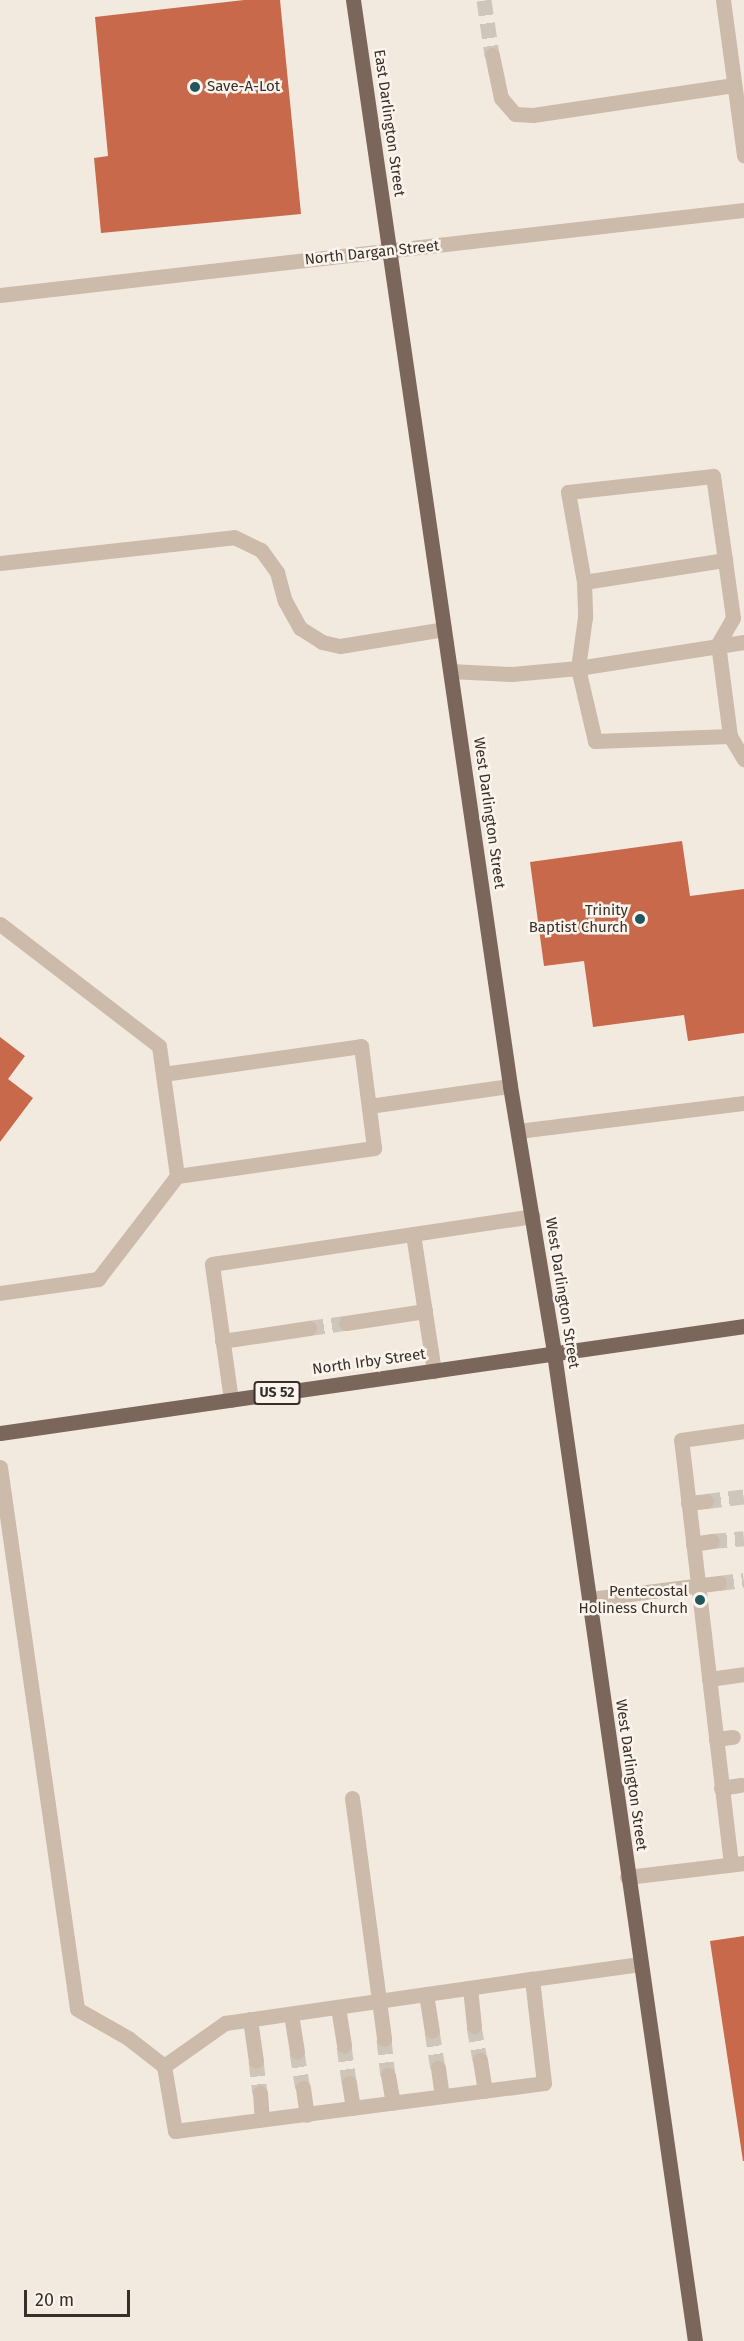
<!DOCTYPE html>
<html>
<head>
<meta charset="utf-8">
<style>
	body { margin:0 }
	#map { position:relative; width:744px; height:2341px; overflow:hidden; background:#f3eadf; font-family:"Fira Sans",sans-serif }
	div>[style] { position:absolute }
	.building>* { inset:0; background:#c7694a }
	.minor-tunnel>* { height:15px; margin-top:-7.5px; transform-origin:0; background:repeating-linear-gradient(90deg,#cec5bb 0 15px,transparent 0 23px) }
	.minor>* { height:15px; margin:-7.5px; padding:0 7.5px; transform-origin:7.5px; border-radius:7.5px; background:#ccbaab }
	.major>* { height:15px; margin:-7.5px; padding:0 7.5px; transform-origin:7.5px; border-radius:7.5px; background:#7b665b }
	.dots>* { width:16px; height:16px; translate:-50% -50%; box-sizing:border-box; border:3px solid #faf4ec; border-radius:50% }
	span { translate:-50% -50%; white-space:nowrap; text-align:center; line-height:1.15; -webkit-text-stroke:5px #faf4ec; paint-order:stroke }
	.shield-label span { padding:2px 4px; background:#faf4ec; border:2px solid; border-radius:4px; -webkit-text-stroke-width:0 }
	.shield-label { font-size:14px; color:#392f2a; font-weight:700 }
	.poi-label { font-size:15px; color:#392f2a }
	.left { translate:0 -50%; text-align:left }
	.right { translate:-100% -50%; text-align:right }
	.street-label { font-size:15px; color:#392f2a }
	.scale { position:absolute; left:24px; top:2290px; width:106px; height:27px; box-sizing:border-box; border:3px solid #392f2a; border-top:0; padding-left:8px; font-size:18px; line-height:21px; white-space:nowrap; color:#392f2a; -webkit-text-stroke:4px #faf4ec; paint-order:stroke }
</style>
</head>
<body>
<div id="map">
	<div class="building">
		<div style="clip-path:polygon(244px 0,280px 0,301px 214px,101px 233px,94px 158px,108px 156px,95px 17px)"></div>
		<div style="clip-path:polygon(682px 841px,690px 896px,744px 889px,744px 1033px,688px 1041px,684px 1015px,593px 1027px,584px 961px,544px 966px,530px 862px)"></div>
		<div style="clip-path:polygon(0 1037px,25px 1056px,8px 1079px,33px 1098px,0 1142px)"></div>
		<div style="clip-path:polygon(744px 1936px,744px 2161px,743px 2161px,710px 1941px)"></div>
	</div>
	<div class="minor-tunnel">
		<div style="left:484px;top:0;width:56px;rotate:81.7deg"></div>
		<div style="left:309px;top:1328px;width:37px;rotate:-8deg"></div>
		<div style="left:706px;top:1501px;width:38px;rotate:-7deg"></div>
		<div style="left:712px;top:1541px;width:32px;rotate:-5deg"></div>
		<div style="left:719px;top:1583px;width:25px;rotate:-7deg"></div>
		<div style="left:474px;top:2026px;width:35px;rotate:80deg"></div>
		<div style="left:432px;top:2031px;width:37px;rotate:81deg"></div>
		<div style="left:384px;top:2039px;width:36px;rotate:84deg"></div>
		<div style="left:344px;top:2046px;width:37px;rotate:82deg"></div>
		<div style="left:297px;top:2052px;width:36px;rotate:81deg"></div>
		<div style="left:256px;top:2061px;width:32px;rotate:83deg"></div>
	</div>
	<div class="minor">
		<div style="left:723px;top:0;width:157px;rotate:82.3deg"></div>
		<div style="left:492px;top:55px;width:44px;rotate:78.2deg"></div>
		<div style="left:501px;top:98px;width:21px;rotate:49deg"></div>
		<div style="left:515px;top:114px;width:18px;rotate:3deg"></div>
		<div style="left:533px;top:115px;width:203px;rotate:-8.5deg"></div>
		<div style="left:0;top:295px;width:749px;rotate:-6.52deg"></div>
		<div style="left:0;top:563px;width:235px;rotate:-6.3deg"></div>
		<div style="left:234px;top:537px;width:30px;rotate:26deg"></div>
		<div style="left:261px;top:550px;width:27px;rotate:54deg"></div>
		<div style="left:277px;top:572px;width:30px;rotate:75deg"></div>
		<div style="left:285px;top:601px;width:31px;rotate:61deg"></div>
		<div style="left:300px;top:628px;width:26px;rotate:32deg"></div>
		<div style="left:322px;top:642px;width:18px;rotate:13deg"></div>
		<div style="left:340px;top:646px;width:105px;rotate:-9.3deg"></div>
		<div style="left:584px;top:582px;width:35px;rotate:88deg"></div>
		<div style="left:585px;top:617px;width:51px;rotate:97.8deg"></div>
		<div style="left:578px;top:668px;width:75px;rotate:76.9deg"></div>
		<div style="left:595px;top:741px;width:135px;rotate:-2.1deg"></div>
		<div style="left:730px;top:736px;width:93px;rotate:-97.4deg"></div>
		<div style="left:718px;top:644px;width:30px;rotate:-60deg"></div>
		<div style="left:733px;top:618px;width:59px;rotate:-97.9deg"></div>
		<div style="left:725px;top:560px;width:85px;rotate:-98.1deg"></div>
		<div style="left:713px;top:476px;width:146px;rotate:173.7deg"></div>
		<div style="left:568px;top:492px;width:91px;rotate:79.9deg"></div>
		<div style="left:584px;top:582px;width:143px;rotate:-8.9deg"></div>
		<div style="left:450px;top:671px;width:62px;rotate:2.8deg"></div>
		<div style="left:512px;top:674px;width:66px;rotate:-5.2deg"></div>
		<div style="left:578px;top:668px;width:168px;rotate:-8.9deg"></div>
		<div style="left:730px;top:736px;width:27px;rotate:59deg"></div>
		<div style="left:0;top:924px;width:200px;rotate:37.5deg"></div>
		<div style="left:159px;top:1046px;width:131px;rotate:82.1deg"></div>
		<div style="left:177px;top:1176px;width:130px;rotate:127.5deg"></div>
		<div style="left:98px;top:1279px;width:99px;rotate:171.9deg"></div>
		<div style="left:163px;top:1074px;width:200px;rotate:-8deg"></div>
		<div style="left:361px;top:1046px;width:103px;rotate:82.7deg"></div>
		<div style="left:374px;top:1148px;width:199px;rotate:171.9deg"></div>
		<div style="left:369px;top:1106px;width:142px;rotate:-8.1deg"></div>
		<div style="left:518px;top:1131px;width:228px;rotate:-7.1deg"></div>
		<div style="left:413px;top:1234px;width:139px;rotate:81.3deg"></div>
		<div style="left:346px;top:1323px;width:80px;rotate:-8.6deg"></div>
		<div style="left:222px;top:1341px;width:88px;rotate:-8.5deg"></div>
		<div style="left:231px;top:1400px;width:137px;rotate:-98deg"></div>
		<div style="left:212px;top:1264px;width:324px;rotate:-8.5deg"></div>
		<div style="left:0;top:1467px;width:547px;rotate:81.91deg"></div>
		<div style="left:77px;top:2009px;width:59px;rotate:29.6deg"></div>
		<div style="left:128px;top:2038px;width:46px;rotate:37.9deg"></div>
		<div style="left:164px;top:2066px;width:66px;rotate:80.4deg"></div>
		<div style="left:175px;top:2131px;width:372px;rotate:-7.4deg"></div>
		<div style="left:544px;top:2083px;width:105px;rotate:-96.6deg"></div>
		<div style="left:532px;top:1979px;width:109px;rotate:-7.9deg"></div>
		<div style="left:688px;top:1503px;width:18px;rotate:-6deg"></div>
		<div style="left:693px;top:1544px;width:19px;rotate:-9deg"></div>
		<div style="left:590px;top:1599px;width:130px;rotate:-7.1deg"></div>
		<div style="left:709px;top:1679px;width:35px;rotate:-8deg"></div>
		<div style="left:716px;top:1739px;width:17px;rotate:-7deg"></div>
		<div style="left:721px;top:1788px;width:20px;rotate:-9deg"></div>
		<div style="left:352px;top:1798px;width:243px;rotate:82.4deg"></div>
		<div style="left:731px;top:1864px;width:427px;rotate:-96.7deg"></div>
		<div style="left:681px;top:1440px;width:64px;rotate:-8.1deg"></div>
		<div style="left:627px;top:1877px;width:118px;rotate:-6.8deg"></div>
		<div style="left:470px;top:1988px;width:38px;rotate:84deg"></div>
		<div style="left:426px;top:1994px;width:37px;rotate:81deg"></div>
		<div style="left:338px;top:2007px;width:39px;rotate:81deg"></div>
		<div style="left:291px;top:2014px;width:38px;rotate:81deg"></div>
		<div style="left:250px;top:2019px;width:42px;rotate:81.9deg"></div>
		<div style="left:480px;top:2060px;width:31px;rotate:81deg"></div>
		<div style="left:164px;top:2066px;width:75px;rotate:-35.2deg"></div>
		<div style="left:225px;top:2023px;width:310px;rotate:-8.2deg"></div>
		<div style="left:438px;top:2068px;width:28px;rotate:82deg"></div>
		<div style="left:388px;top:2075px;width:28px;rotate:80deg"></div>
		<div style="left:349px;top:2083px;width:25px;rotate:81deg"></div>
		<div style="left:303px;top:2088px;width:27px;rotate:82deg"></div>
		<div style="left:260px;top:2093px;width:26px;rotate:86deg"></div>
	</div>
	<div class="major">
		<div style="left:353px;top:0;width:1097px;rotate:81.77deg"></div>
		<div style="left:510px;top:1086px;width:271px;rotate:80.6deg"></div>
		<div style="left:554px;top:1353px;width:998px;rotate:81.88deg"></div>
		<div style="left:0;top:1433px;width:752px;rotate:-8.18deg"></div>
	</div>
	<div class="dots">
		<div style="left:195px;top:87px;background:#1f575c"></div>
		<div style="left:640px;top:919px;background:#1f575c"></div>
		<div style="left:700px;top:1600px;background:#1f575c"></div>
	</div>
	<div class="shield-label">
		<span style="left:277px;top:1393px">US 52</span>
	</div>
	<div class="poi-label">
		<span class="left" style="left:207px;top:87px">Save-A-Lot</span>
		<span class="right" style="left:628px;top:919px">Trinity<br>Baptist Church</span>
		<span class="right" style="left:688px;top:1600px">Pentecostal<br>Holiness Church</span>
	</div>
	<div class="street-label">
		<span style="left:389px;top:123px;rotate:82deg">East Darlington Street</span>
		<span style="left:372px;top:253px;rotate:-6deg">North Dargan Street</span>
		<span style="left:489px;top:813px;rotate:82deg">West Darlington Street</span>
		<span style="left:562px;top:1293px;rotate:81deg">West Darlington Street</span>
		<span style="left:369px;top:1362px;rotate:-8deg">North Irby Street</span>
		<span style="left:631px;top:1775px;rotate:82deg">West Darlington Street</span>
	</div>
	<div class="scale">20 m</div>
</div>
</body>
</html>
